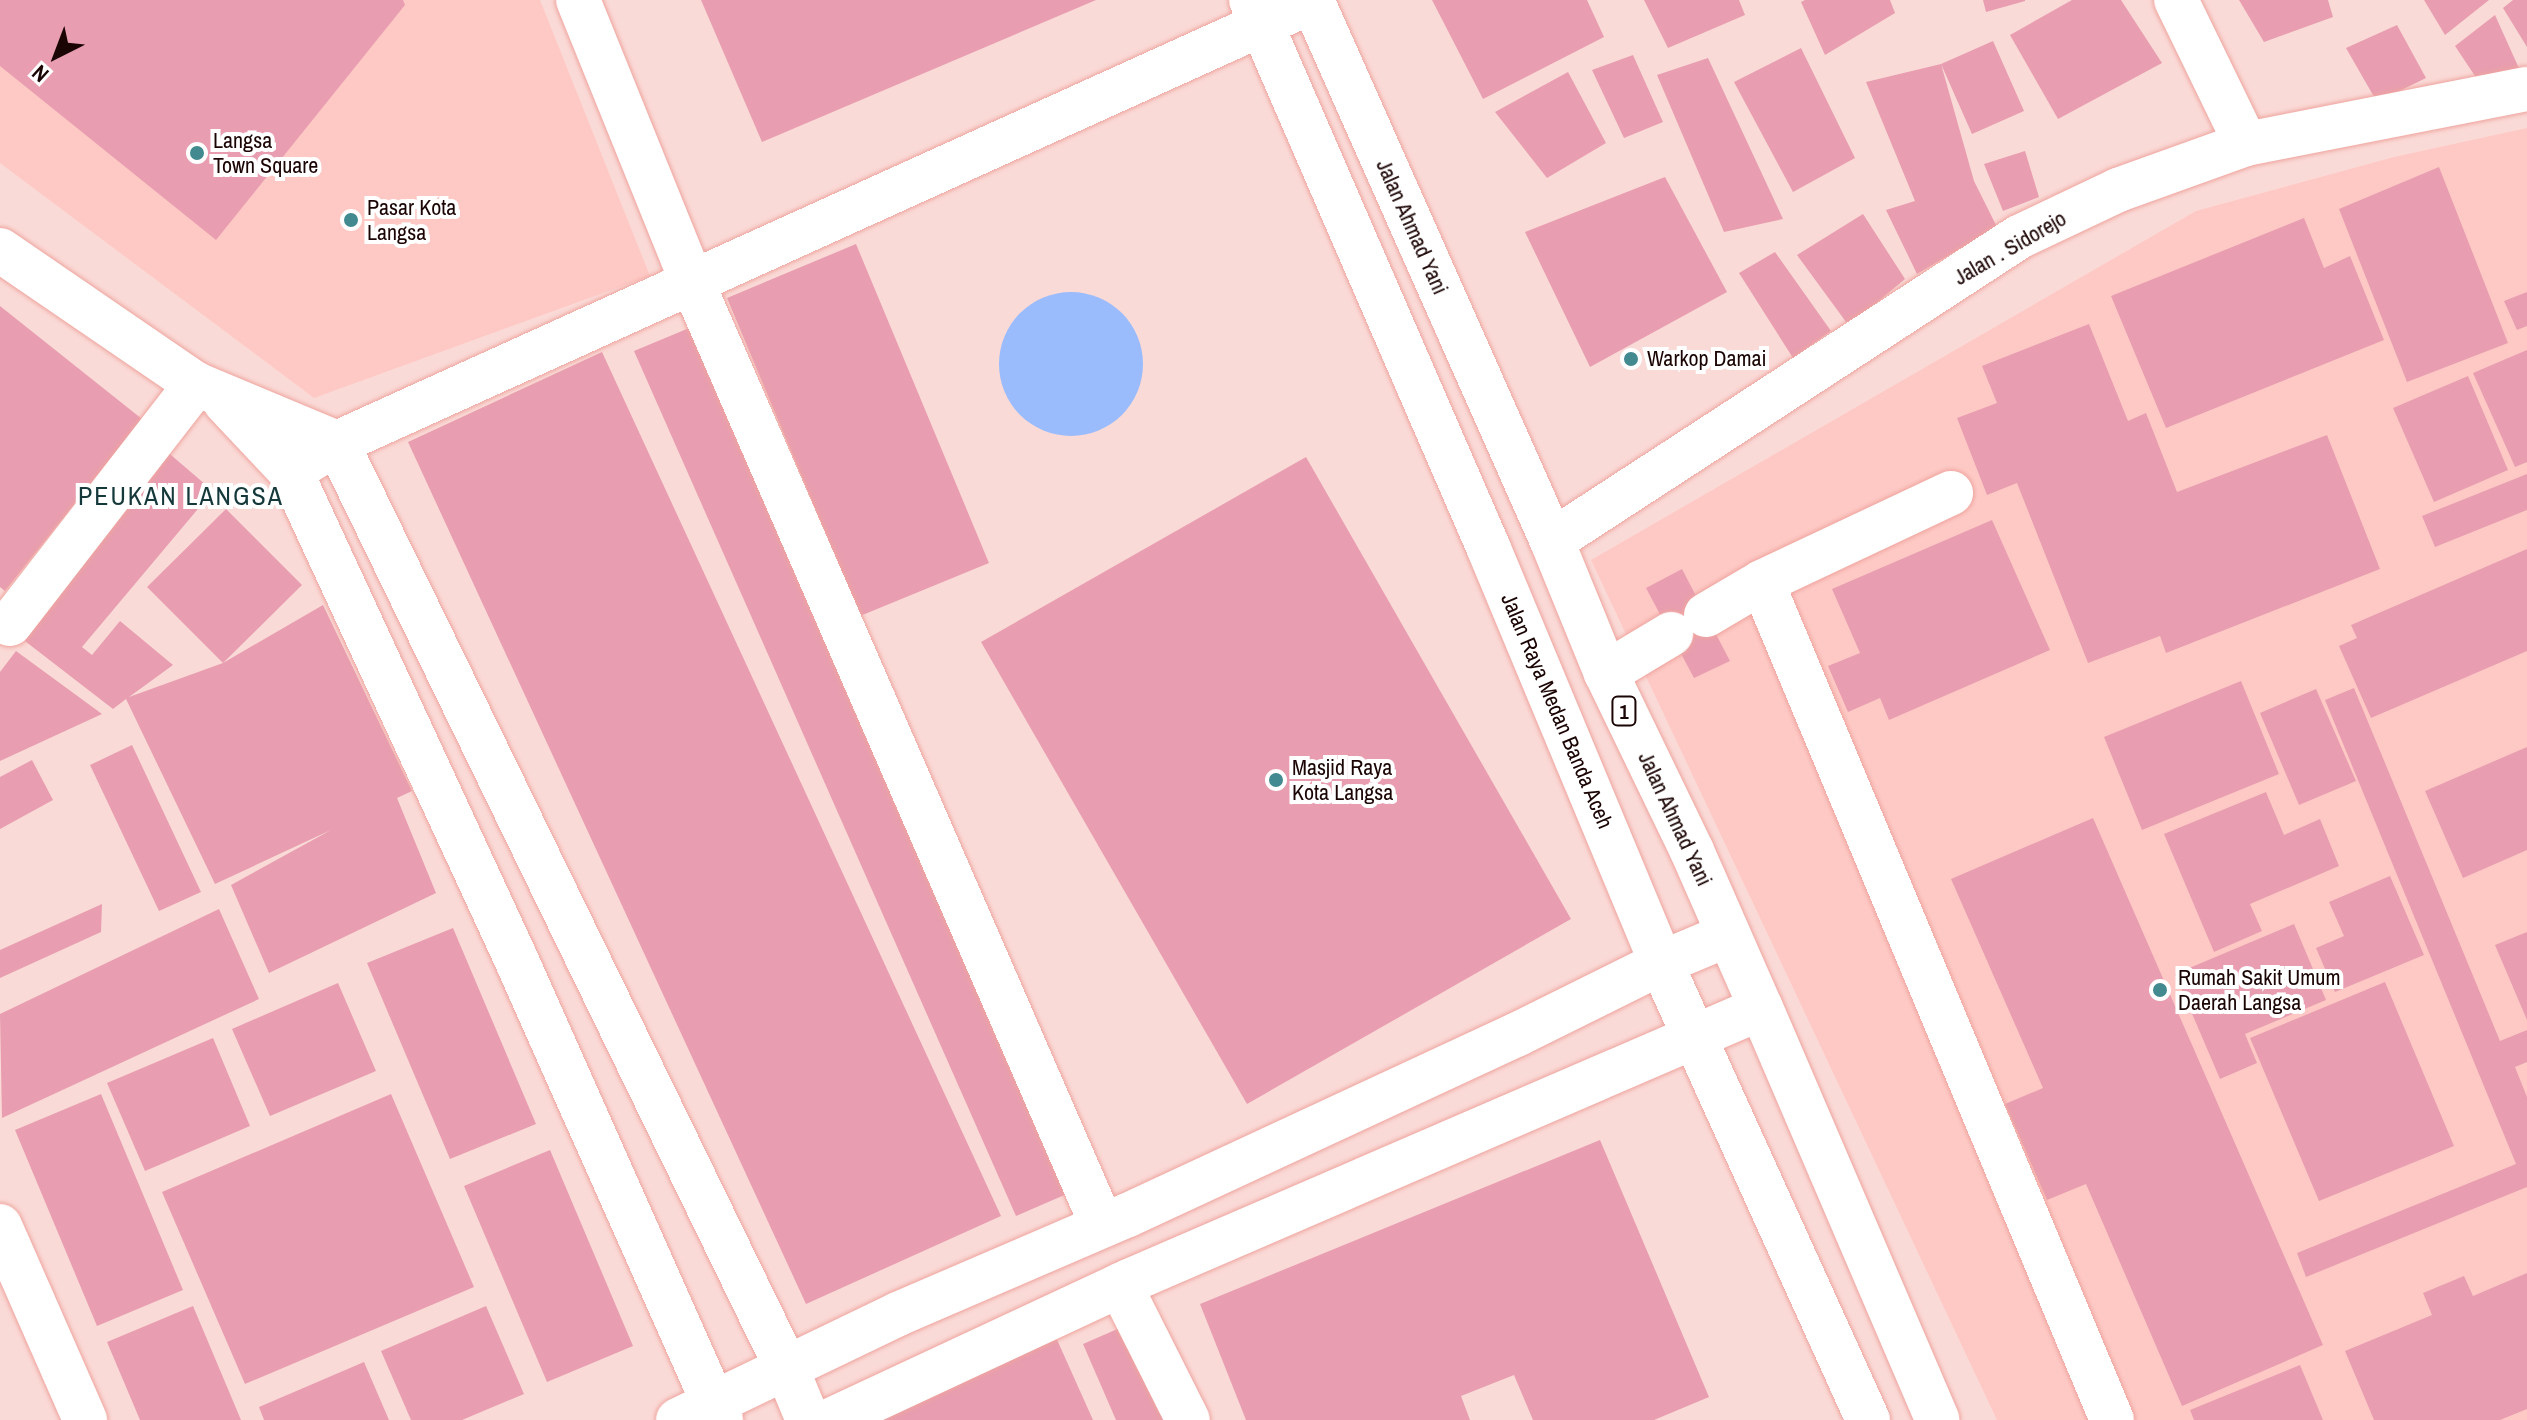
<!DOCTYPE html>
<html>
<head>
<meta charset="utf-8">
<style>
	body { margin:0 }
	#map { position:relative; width:2527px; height:1420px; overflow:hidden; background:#fadad7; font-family:"Archivo Narrow",sans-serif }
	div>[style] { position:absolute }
	.built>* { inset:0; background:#fec9c5 }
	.water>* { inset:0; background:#9bbcfc }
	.round { border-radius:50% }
	.building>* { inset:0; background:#e89eb0 }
	.roads { filter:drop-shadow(0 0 2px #efa49e) drop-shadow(0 0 2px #efa49e) }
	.minor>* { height:44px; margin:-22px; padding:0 22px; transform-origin:22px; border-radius:22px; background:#fff }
	.major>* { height:44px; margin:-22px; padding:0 22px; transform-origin:22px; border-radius:22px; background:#fff }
	.dots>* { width:22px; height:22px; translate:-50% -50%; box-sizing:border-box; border:4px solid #fff; border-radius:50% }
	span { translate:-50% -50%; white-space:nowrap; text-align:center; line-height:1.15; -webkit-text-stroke:8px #fff; paint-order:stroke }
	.shield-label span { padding:2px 6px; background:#fff; border:2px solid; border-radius:6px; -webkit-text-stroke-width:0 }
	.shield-label { font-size:20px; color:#1b0404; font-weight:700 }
	.poi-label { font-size:22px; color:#1b0404 }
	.left { translate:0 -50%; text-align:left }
	.street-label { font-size:22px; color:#1b0404 }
	.quarter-label { font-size:26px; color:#15383b; letter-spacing:2px }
	.north { position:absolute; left:16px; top:16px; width:80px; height:80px; -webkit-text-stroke:6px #fff; paint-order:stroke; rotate:222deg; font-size:22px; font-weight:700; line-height:32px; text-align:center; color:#1b0404 }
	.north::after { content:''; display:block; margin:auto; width:28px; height:36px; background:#1b0404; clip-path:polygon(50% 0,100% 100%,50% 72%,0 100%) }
</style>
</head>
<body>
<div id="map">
	<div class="built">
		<div style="clip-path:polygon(0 0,540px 0,650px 276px,314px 398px,0 163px)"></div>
		<div style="clip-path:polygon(2527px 128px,2527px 1420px,1997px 1420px,1591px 560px,2196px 211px,2394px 157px)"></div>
	</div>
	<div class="water">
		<div class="round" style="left:999px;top:292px;width:144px;height:144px"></div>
	</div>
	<div class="building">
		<div style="clip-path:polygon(0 0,403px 0,405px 5px,216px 240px,0 66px)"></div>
		<div style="clip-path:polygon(701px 0,1096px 0,762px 142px)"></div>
		<div style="clip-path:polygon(1432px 0,1587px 0,1604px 37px,1483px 99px)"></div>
		<div style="clip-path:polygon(1644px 0,1739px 0,1745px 15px,1668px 48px)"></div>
		<div style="clip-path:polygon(1805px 0,1890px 0,1895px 13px,1825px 55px,1801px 2px)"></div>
		<div style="clip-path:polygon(1983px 0,2025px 0,2025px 1px,1986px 12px)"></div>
		<div style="clip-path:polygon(2072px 0,2121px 0,2162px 63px,2058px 119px,2010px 35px)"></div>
		<div style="clip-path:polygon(2239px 0,2328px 0,2333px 17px,2264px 42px)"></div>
		<div style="clip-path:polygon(2424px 0,2489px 0,2445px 35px)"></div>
		<div style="clip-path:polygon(2513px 0,2527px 0,2527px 47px,2503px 8px)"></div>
		<div style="clip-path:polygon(2495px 15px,2522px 75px,2479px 82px,2455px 46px)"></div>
		<div style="clip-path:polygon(2397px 25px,2426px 78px,2377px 102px,2346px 48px)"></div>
		<div style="clip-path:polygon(1993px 41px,2024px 111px,1972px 134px,1941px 64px,1974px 181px,1997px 227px,1917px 274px,1886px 210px,1915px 201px,1866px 82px,1941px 64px)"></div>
		<div style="clip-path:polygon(1801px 48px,1855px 158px,1793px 192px,1734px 82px)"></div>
		<div style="clip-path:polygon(1633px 55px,1663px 122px,1624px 138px,1592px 70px)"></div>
		<div style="clip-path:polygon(1708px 58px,1783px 219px,1724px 232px,1657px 75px)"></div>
		<div style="clip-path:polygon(1568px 72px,1606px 143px,1547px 178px,1495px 112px)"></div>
		<div style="clip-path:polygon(2025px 151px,2039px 197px,2003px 211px,1984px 164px)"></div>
		<div style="clip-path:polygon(2439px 167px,2508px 343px,2407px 382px,2339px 209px)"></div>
		<div style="clip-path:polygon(1665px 177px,1727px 292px,1590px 367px,1525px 232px)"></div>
		<div style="clip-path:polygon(1863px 214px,1905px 279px,1849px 326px,1797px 255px)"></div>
		<div style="clip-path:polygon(2304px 218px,2324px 268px,2350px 256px,2384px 340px,2166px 428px,2111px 296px)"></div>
		<div style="clip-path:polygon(856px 244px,989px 563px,860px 616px,727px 298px)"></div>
		<div style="clip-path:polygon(1775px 252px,1831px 331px,1793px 358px,1739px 273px)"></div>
		<div style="clip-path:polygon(2527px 292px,2527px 326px,2517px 330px,2504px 301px)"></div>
		<div style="clip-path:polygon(0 306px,142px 419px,5px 591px,0 587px)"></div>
		<div style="clip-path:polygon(2089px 324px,2128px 421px,2146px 413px,2177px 492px,2327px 435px,2380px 569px,2166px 653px,2160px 636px,2088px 663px,2017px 483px,1987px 495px,1957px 418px,1997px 403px,1982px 366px)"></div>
		<div style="clip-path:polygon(694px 326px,1076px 1190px,1016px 1216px,634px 351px)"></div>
		<div style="clip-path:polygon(2527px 350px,2527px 462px,2515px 467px,2473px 373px)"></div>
		<div style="clip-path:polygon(602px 352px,1001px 1216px,806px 1304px,408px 442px)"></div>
		<div style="clip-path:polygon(2468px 376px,2508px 470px,2434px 502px,2393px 408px)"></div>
		<div style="clip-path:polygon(164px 449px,213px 491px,82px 647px,92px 655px,120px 621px,173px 665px,129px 697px,223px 663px,147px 587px,226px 509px,302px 585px,223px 663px,323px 605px,412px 791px,397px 798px,436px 893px,269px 973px,231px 885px,331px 830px,215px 884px,126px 699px,113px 709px,21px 638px)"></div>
		<div style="clip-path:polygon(1306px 457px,1571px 919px,1247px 1104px,981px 642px)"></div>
		<div style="clip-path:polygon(2527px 474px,2527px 510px,2435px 547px,2422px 516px)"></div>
		<div style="clip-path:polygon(1992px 520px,2050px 650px,1889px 720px,1880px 698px,1848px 712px,1828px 666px,1860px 653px,1832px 589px)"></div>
		<div style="clip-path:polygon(2527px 549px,2527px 651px,2371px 718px,2339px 646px,2357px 638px,2351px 625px)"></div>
		<div style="clip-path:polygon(1682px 569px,1730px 661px,1694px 678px,1646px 588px)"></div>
		<div style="clip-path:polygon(16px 651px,102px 714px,0 761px,0 672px)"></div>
		<div style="clip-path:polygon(2241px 681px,2279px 774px,2142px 830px,2104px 737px)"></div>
		<div style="clip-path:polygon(2354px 688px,2500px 1041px,2527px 1030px,2527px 1062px,2515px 1067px,2527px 1097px,2527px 1187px,2306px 1277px,2297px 1253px,2516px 1164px,2325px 700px)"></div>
		<div style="clip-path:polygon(2316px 689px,2356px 781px,2299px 805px,2260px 713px)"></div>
		<div style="clip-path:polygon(132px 745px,201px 892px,159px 911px,90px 765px)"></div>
		<div style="clip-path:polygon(2527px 747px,2527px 850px,2463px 878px,2425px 791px)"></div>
		<div style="clip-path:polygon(32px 760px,53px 800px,0 829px,0 777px)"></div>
		<div style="clip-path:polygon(2266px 792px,2284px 835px,2320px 819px,2339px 866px,2250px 904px,2262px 931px,2214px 952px,2164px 834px)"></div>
		<div style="clip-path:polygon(2093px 818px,2323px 1345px,2182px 1406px,2086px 1184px,2047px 1200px,2005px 1104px,2043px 1088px,1951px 879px)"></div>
		<div style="clip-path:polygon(2390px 876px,2424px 955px,2335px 992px,2316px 948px,2344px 936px,2329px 902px)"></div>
		<div style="clip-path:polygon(102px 904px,101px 932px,0 978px,0 950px)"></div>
		<div style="clip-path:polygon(219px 909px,259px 999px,2px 1118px,0 1014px)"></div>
		<div style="clip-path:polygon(2294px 924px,2326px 1000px,2245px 1034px,2257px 1063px,2220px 1079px,2175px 974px)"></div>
		<div style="clip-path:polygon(453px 928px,536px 1124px,450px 1159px,367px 963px)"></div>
		<div style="clip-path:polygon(2527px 932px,2527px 1020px,2495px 945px)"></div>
		<div style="clip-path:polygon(2385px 982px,2454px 1146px,2319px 1201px,2250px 1038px)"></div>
		<div style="clip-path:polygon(338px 983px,376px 1071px,270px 1116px,232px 1029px)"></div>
		<div style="clip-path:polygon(213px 1038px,250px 1126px,145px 1171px,107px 1083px)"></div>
		<div style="clip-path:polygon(101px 1094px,183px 1290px,97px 1326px,15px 1130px)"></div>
		<div style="clip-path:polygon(391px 1094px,474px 1287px,245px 1384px,162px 1192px)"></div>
		<div style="clip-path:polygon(1600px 1140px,1709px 1397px,1654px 1420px,1533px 1420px,1514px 1375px,1461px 1396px,1470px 1420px,1246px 1420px,1200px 1304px)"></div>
		<div style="clip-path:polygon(550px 1150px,633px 1346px,547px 1382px,464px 1186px)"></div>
		<div style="clip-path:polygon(2527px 1273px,2527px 1409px,2500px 1420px,2374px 1420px,2345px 1351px,2432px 1315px,2423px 1293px,2464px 1276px,2473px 1296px)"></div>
		<div style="clip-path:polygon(193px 1306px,241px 1420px,140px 1420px,107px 1342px)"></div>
		<div style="clip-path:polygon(486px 1306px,524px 1394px,462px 1420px,411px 1420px,381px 1351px)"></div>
		<div style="clip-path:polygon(1129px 1324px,1171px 1420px,1116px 1420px,1083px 1344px)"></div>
		<div style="clip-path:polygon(1054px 1333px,1093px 1420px,864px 1420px)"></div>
		<div style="clip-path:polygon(364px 1362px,389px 1420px,264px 1420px,259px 1407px)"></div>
		<div style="clip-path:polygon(2300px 1365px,2323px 1420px,2194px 1420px,2190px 1410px)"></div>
	</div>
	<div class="roads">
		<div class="minor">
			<div style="left:578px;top:0;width:306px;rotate:68deg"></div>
			<div style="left:693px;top:284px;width:1026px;rotate:66.51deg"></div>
			<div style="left:2176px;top:0;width:160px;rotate:64.1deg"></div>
			<div style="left:291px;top:472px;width:54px;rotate:-32.2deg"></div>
			<div style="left:337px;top:443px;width:1071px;rotate:-24.36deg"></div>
			<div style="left:1552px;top:541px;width:557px;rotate:-33.06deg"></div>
			<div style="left:2019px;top:237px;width:110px;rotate:-25.4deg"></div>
			<div style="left:2118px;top:190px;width:136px;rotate:-19.8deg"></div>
			<div style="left:2246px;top:144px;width:286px;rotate:-11.1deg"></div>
			<div style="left:1762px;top:582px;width:908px;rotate:67.33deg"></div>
			<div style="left:1706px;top:615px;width:65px;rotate:-30.5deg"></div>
			<div style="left:1762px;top:582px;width:209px;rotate:-25.2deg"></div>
			<div style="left:10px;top:624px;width:304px;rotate:-52.2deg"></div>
			<div style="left:1606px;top:673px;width:76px;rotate:-31deg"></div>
			<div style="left:0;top:1226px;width:212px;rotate:66.3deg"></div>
			<div style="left:1120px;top:1285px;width:151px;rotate:63.3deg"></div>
			<div style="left:678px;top:1420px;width:244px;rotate:-25.7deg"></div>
			<div style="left:898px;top:1314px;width:250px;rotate:-23.3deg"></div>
			<div style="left:1128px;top:1215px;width:428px;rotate:-24.9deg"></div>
			<div style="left:1516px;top:1035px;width:162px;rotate:-26.4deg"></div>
			<div style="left:1661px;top:963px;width:73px;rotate:-22.7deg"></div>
			<div style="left:831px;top:1420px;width:329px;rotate:-25deg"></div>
			<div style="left:1129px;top:1281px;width:688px;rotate:-23.36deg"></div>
		</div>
		<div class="major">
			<div style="left:1251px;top:0;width:598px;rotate:66.56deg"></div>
			<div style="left:1489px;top:549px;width:448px;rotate:67.4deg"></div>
			<div style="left:1661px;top:963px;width:502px;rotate:65.63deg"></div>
			<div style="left:1312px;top:0;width:592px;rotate:66.08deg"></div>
			<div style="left:1552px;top:541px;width:143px;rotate:67.8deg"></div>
			<div style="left:1606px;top:673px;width:198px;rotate:64.2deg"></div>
			<div style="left:1692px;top:851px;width:171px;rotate:66.3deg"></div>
			<div style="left:1761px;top:1008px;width:448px;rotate:66.8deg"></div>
			<div style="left:0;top:250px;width:237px;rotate:34.4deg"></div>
			<div style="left:196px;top:384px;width:153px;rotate:22.7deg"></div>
			<div style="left:337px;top:443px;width:1027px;rotate:64.08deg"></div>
			<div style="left:786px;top:1367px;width:57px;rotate:67.5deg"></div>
			<div style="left:225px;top:402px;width:96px;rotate:46.7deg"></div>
			<div style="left:291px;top:472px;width:536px;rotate:65.2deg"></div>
			<div style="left:516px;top:959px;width:505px;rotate:66.03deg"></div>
		</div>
	</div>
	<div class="dots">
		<div style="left:197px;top:153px;background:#428990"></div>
		<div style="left:351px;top:220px;background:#428990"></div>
		<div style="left:1631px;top:359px;background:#428990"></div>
		<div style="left:1276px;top:780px;background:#428990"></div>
		<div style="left:2160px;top:990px;background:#428990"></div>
	</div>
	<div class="shield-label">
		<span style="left:1624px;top:711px">1</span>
	</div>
	<div class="poi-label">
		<span class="left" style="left:213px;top:153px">Langsa<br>Town Square</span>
		<span class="left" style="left:367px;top:220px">Pasar Kota<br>Langsa</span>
		<span class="left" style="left:1647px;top:359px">Warkop Damai</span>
		<span class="left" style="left:1292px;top:780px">Masjid Raya<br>Kota Langsa</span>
		<span class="left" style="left:2178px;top:990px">Rumah Sakit Umum<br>Daerah Langsa</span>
	</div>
	<div class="street-label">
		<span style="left:1412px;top:227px;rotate:66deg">Jalan Ahmad Yani</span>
		<span style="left:2010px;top:248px;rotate:-30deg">Jalan . Sidorejo</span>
		<span style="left:1557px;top:711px;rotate:67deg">Jalan Raya Medan Banda Aceh</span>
		<span style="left:1675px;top:819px;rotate:65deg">Jalan Ahmad Yani</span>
	</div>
	<div class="quarter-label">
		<span style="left:181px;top:496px">PEUKAN LANGSA</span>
	</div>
	<div class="north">N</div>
</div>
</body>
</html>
